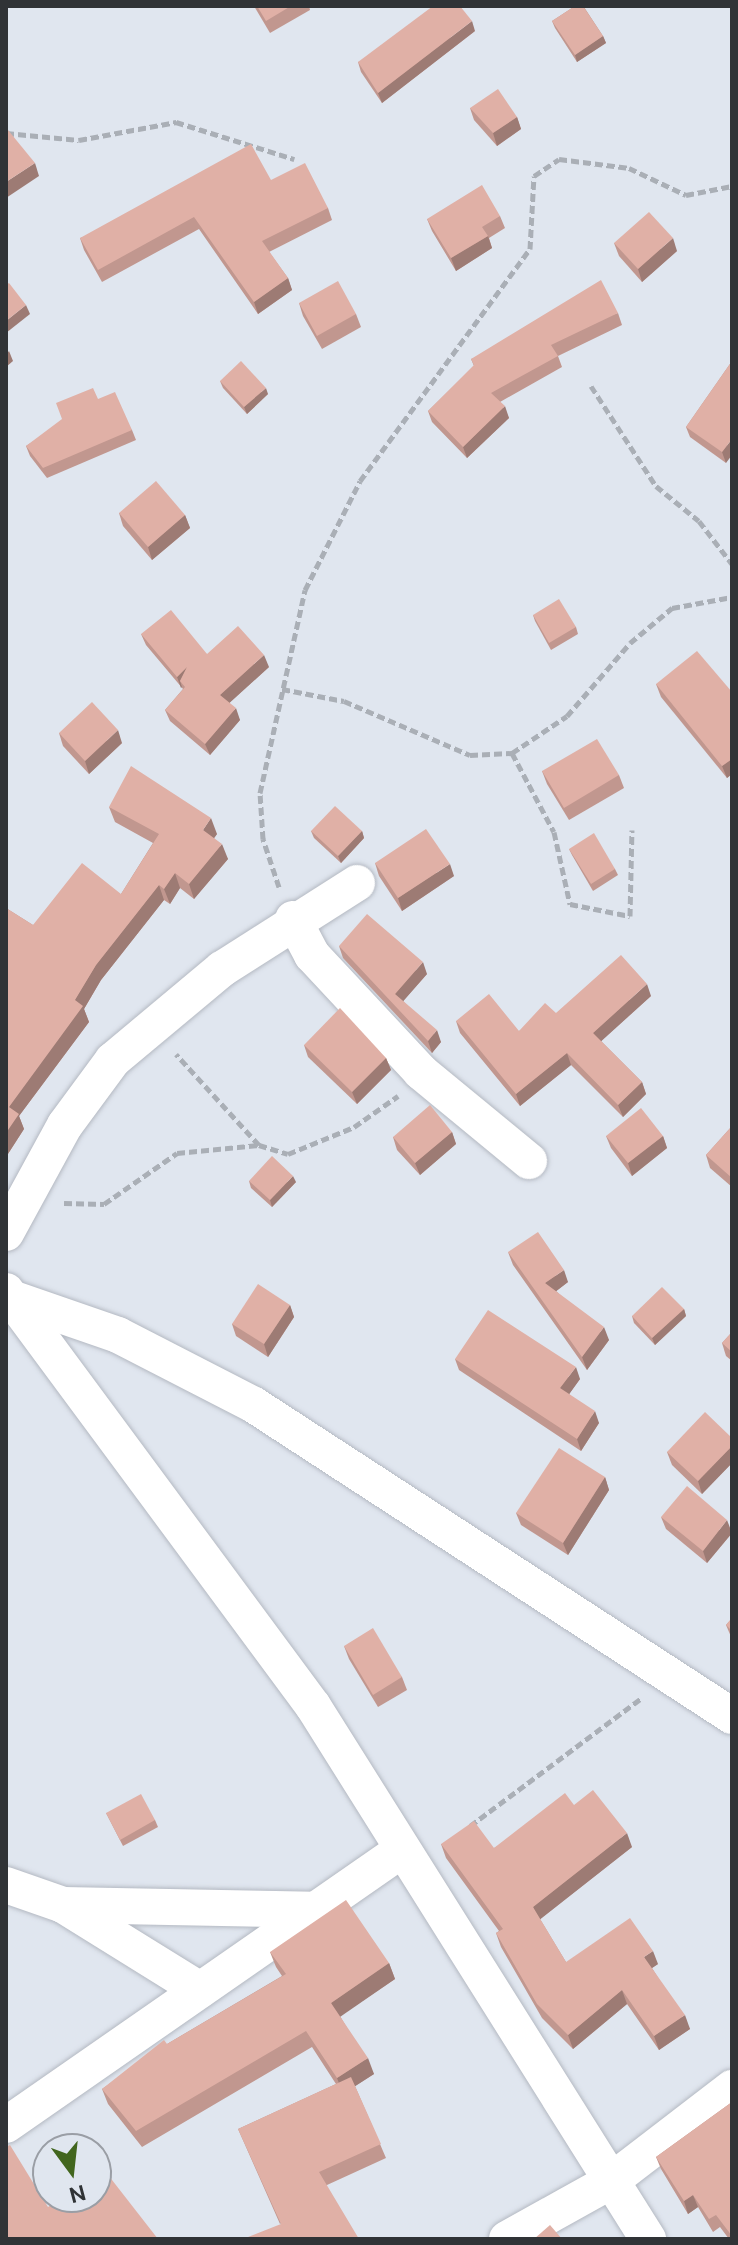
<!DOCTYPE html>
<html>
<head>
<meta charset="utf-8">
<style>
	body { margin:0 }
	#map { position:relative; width:738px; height:2245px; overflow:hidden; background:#e0e6ef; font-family:Ubuntu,sans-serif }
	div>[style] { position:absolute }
	.path>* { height:5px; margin-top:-2.5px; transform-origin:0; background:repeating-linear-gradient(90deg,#aaafb6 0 8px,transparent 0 12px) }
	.roads { filter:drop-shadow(0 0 2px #b4b9c2) drop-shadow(0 0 2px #b4b9c2) }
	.minor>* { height:36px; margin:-18px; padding:0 18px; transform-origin:18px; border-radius:18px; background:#fff }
	.wall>* { inset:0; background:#c1978f }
	.shaded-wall>* { inset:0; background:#9d7b74 }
	.building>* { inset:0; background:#e0b0a6 }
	span { translate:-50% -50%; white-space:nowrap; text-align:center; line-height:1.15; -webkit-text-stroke:7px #e0e6ef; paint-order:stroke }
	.frame { position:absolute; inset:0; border:8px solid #303336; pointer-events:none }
	.north { position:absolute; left:32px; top:2133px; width:80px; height:80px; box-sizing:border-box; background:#e0e6ef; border:2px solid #9a9ea5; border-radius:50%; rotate:165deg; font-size:22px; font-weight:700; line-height:32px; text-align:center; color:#303336 }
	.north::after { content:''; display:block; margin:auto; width:28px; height:36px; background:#42661e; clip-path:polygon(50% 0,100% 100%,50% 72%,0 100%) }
</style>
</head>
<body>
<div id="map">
	<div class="path">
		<div style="left:6px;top:133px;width:73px;rotate:5.5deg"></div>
		<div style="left:79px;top:140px;width:99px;rotate:-10.5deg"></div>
		<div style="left:176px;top:122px;width:124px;rotate:17.4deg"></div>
		<div style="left:591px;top:386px;width:119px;rotate:57deg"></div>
		<div style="left:656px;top:486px;width:55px;rotate:39.1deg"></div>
		<div style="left:699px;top:521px;width:54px;rotate:52.5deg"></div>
		<div style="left:282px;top:689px;width:63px;rotate:11deg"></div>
		<div style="left:344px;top:701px;width:137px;rotate:23.2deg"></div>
		<div style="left:470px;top:755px;width:42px;rotate:-2.7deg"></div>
		<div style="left:512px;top:753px;width:66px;rotate:-33.9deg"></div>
		<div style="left:567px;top:716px;width:96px;rotate:-49.2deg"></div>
		<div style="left:630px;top:643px;width:55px;rotate:-39.8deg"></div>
		<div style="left:672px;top:608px;width:61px;rotate:-10.4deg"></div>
		<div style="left:512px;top:753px;width:89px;rotate:62deg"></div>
		<div style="left:554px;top:832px;width:74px;rotate:77.5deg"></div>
		<div style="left:570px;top:904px;width:61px;rotate:11.3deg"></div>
		<div style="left:630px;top:916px;width:86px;rotate:-88.7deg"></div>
		<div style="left:279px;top:887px;width:51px;rotate:-108.4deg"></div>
		<div style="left:263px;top:839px;width:46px;rotate:-93.7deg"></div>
		<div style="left:260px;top:793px;width:208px;rotate:-77.5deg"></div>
		<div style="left:305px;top:590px;width:122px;rotate:-63.2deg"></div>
		<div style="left:360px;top:481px;width:288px;rotate:-53.8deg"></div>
		<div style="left:530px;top:249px;width:73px;rotate:-86.9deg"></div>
		<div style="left:534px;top:176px;width:30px;rotate:-34deg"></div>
		<div style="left:559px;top:159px;width:71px;rotate:7.3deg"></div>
		<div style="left:629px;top:168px;width:63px;rotate:25.3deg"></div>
		<div style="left:686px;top:195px;width:47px;rotate:-11.1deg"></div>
		<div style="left:259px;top:1145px;width:30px;rotate:17deg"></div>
		<div style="left:288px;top:1154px;width:71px;rotate:-22.2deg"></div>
		<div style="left:354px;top:1127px;width:54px;rotate:-35.2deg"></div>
		<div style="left:64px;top:1203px;width:40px;rotate:1.4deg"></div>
		<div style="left:104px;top:1204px;width:89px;rotate:-34.9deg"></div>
		<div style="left:177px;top:1153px;width:82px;rotate:-5.6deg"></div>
		<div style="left:259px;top:1145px;width:123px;rotate:-132.4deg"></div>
		<div style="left:470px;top:1826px;width:214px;rotate:-36.7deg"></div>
	</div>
	<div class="roads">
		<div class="minor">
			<div style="left:293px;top:919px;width:41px;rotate:62.2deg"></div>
			<div style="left:312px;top:955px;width:160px;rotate:47deg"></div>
			<div style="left:421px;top:1072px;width:140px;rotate:39.5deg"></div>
			<div style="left:6px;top:1233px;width:123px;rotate:-61.4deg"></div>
			<div style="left:65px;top:1125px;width:81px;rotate:-53.6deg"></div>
			<div style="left:113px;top:1060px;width:142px;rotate:-39.9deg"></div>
			<div style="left:222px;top:969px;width:160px;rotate:-32.5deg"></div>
			<div style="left:6px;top:1291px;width:516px;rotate:53.51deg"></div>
			<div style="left:313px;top:1706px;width:630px;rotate:57.85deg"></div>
			<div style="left:17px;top:1300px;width:107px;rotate:19.1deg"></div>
			<div style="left:118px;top:1335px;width:153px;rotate:27.2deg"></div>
			<div style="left:254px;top:1405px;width:570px;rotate:33.05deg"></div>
			<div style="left:6px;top:1885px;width:60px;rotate:19.3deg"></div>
			<div style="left:63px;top:1905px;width:161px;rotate:31.8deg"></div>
			<div style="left:63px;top:1905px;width:251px;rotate:1.1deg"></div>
			<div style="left:6px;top:2125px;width:482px;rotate:-34.8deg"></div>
			<div style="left:507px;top:2239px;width:119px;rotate:-29.1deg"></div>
			<div style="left:611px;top:2181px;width:153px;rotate:-37.5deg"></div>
		</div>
	</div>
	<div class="wall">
		<div style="clip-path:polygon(254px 6px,309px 6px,310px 10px,270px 33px)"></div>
		<div style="clip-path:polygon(575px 6px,585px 6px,584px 7px,603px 36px,606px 43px,577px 62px,555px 28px,552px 21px)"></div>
		<div style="clip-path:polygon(475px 31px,382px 103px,361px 72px,358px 62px)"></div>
		<div style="clip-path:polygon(470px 108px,517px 117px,521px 129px,497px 146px,474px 120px)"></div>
		<div style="clip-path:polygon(271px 180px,328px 208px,332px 220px,269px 252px,288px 278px,292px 290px,258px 314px,199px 229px,102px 282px,84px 250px,80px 238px)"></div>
		<div style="clip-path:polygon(500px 216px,505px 228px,489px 238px,492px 248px,456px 271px,432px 231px,427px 219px)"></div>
		<div style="clip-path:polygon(614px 243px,677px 251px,642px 282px,619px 256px)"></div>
		<div style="clip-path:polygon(299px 303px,356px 314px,361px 327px,322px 349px,303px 316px)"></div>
		<div style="clip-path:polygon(618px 313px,622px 325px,558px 356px,562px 367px,500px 402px,509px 418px,467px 458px,432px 422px,428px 411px,474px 366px,471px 359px)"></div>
		<div style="clip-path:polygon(732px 361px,726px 463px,690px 437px,686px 427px)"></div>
		<div style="clip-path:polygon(220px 381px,268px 394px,247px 414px,223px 388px)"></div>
		<div style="clip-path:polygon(98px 399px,132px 430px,136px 440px,47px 478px,30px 456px,26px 446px)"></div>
		<div style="clip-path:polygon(119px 513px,185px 515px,190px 528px,152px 560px,123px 526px)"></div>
		<div style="clip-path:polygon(533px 615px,576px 627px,578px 634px,551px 650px,535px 621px)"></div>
		<div style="clip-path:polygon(141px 634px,207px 654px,269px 667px,229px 703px,240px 720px,210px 755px,170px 721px,165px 710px,183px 689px,146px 645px)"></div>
		<div style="clip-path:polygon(656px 684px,732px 692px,732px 774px,727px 778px,661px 697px)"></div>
		<div style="clip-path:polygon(59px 733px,122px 743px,89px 774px,63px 746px)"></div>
		<div style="clip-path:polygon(542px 771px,619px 775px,624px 788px,569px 820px,547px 784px)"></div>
		<div style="clip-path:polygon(109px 807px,217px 834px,214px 838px,228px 859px,194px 899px,180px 888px,170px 904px,164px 900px,101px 980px,84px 1009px,89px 1022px,19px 1116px,24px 1129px,6px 1157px,6px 908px,33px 925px,121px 894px,153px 843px,115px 822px)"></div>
		<div style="clip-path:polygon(311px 831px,362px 831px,364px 838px,341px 863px,314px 838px)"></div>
		<div style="clip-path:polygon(569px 849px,615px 869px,618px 875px,593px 891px,572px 855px)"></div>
		<div style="clip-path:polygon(375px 863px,454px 876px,402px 911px,379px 876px)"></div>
		<div style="clip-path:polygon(339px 946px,427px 974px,403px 1001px,441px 1042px,432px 1053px,343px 958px)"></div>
		<div style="clip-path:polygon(651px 996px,601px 1041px,642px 1082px,646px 1094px,623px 1117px,571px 1065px,520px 1106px,460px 1033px,456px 1021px,519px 1031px,556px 1013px)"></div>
		<div style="clip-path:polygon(304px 1045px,386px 1058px,391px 1070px,357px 1104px,308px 1057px)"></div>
		<div style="clip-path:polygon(732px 1126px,732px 1187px,710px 1168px,706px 1155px)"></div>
		<div style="clip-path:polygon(452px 1132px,456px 1144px,420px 1175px,397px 1150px,393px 1137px)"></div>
		<div style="clip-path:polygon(606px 1136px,663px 1136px,667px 1148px,632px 1176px,611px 1148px)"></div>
		<div style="clip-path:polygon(249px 1181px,296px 1182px,272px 1207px,251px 1188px)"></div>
		<div style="clip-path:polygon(508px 1252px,568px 1282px,556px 1291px,609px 1340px,587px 1370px,513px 1265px)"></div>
		<div style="clip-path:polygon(290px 1305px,294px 1317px,268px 1357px,236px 1336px,232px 1324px)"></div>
		<div style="clip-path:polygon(684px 1309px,686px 1316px,655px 1345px,634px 1323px,632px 1316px)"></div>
		<div style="clip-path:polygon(732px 1332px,732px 1361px,726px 1356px,722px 1343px)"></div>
		<div style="clip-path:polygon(455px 1359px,580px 1379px,569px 1394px,599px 1423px,581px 1451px,459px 1370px)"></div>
		<div style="clip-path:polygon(732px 1438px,732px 1463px,702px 1494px,672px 1465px,667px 1452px)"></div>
		<div style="clip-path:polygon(605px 1477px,609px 1490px,568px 1555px,521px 1525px,516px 1513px)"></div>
		<div style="clip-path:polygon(661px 1517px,732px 1533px,707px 1563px,666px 1529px)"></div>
		<div style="clip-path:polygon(732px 1618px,732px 1639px,726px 1625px)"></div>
		<div style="clip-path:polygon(344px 1646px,402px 1677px,407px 1690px,378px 1707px,349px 1659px)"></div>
		<div style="clip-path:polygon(574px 1805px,632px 1847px,540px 1919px,566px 1962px,658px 1964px,652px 1968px,690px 2029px,659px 2050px,627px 2004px,573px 2049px,542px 2018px,501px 1947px,496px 1933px,499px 1931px,446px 1858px,441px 1844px,494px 1848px)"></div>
		<div style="clip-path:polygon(106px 1813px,155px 1820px,158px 1827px,123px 1846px)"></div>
		<div style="clip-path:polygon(270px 1952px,389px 1963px,395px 1979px,340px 2016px,374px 2074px,355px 2086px,386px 2158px,327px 2185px,280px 2224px,238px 2129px,336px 2084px,312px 2047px,142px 2147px,108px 2104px,102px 2089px,167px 2044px,282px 1976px,276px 1967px)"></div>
		<div style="clip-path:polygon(732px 2102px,732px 2239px,729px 2239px,720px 2227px,713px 2232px,698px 2207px,688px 2214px,661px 2169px,656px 2157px)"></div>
	</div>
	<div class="shaded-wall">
		<div style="clip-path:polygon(472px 21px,475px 31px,382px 103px,378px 93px)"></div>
		<div style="clip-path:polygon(603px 36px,606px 43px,577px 62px,575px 55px)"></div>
		<div style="clip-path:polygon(517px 117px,521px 129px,497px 146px,493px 133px)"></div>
		<div style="clip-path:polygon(35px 163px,39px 176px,6px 198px,6px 182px)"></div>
		<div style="clip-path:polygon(488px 236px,492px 248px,456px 271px,451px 258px)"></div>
		<div style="clip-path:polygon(673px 238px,677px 251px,642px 282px,638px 269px)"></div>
		<div style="clip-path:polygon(288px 278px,292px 290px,258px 314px,254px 302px)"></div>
		<div style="clip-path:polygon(26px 305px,30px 314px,6px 333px,6px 321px)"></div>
		<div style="clip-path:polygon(9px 351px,13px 361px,6px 367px,6px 355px)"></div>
		<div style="clip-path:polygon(266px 388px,268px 394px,247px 414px,244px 407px)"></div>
		<div style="clip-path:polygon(505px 406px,509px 418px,467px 458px,463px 447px)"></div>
		<div style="clip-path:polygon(732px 439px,732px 455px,726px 463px,722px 452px)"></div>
		<div style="clip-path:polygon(185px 515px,190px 528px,152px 560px,148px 547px)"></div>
		<div style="clip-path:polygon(264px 655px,269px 667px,225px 707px,220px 695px)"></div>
		<div style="clip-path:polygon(187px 667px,180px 681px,182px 687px,181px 688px,177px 677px)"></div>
		<div style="clip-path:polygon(236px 708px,240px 720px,210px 755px,205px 744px)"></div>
		<div style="clip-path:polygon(118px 730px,122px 743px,89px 774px,85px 761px)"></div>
		<div style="clip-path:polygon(732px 759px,732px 774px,727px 778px,722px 766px)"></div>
		<div style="clip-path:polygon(211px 818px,217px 834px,209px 845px,203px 830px)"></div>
		<div style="clip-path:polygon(362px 831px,364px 838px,341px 863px,338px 856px)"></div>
		<div style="clip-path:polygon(222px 844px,228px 859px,194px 899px,189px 884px)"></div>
		<div style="clip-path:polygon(450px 864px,454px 876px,402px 911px,398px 898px)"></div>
		<div style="clip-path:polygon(175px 873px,180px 888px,170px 904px,164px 889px)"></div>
		<div style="clip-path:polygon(159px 885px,164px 900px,101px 980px,84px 1009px,89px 1022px,19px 1116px,24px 1129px,6px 1157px,6px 1133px,9px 1107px,96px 965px)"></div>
		<div style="clip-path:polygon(423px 962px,427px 974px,399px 1006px,395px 994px)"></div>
		<div style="clip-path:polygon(647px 984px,651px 996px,597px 1045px,593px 1033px)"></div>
		<div style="clip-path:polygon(437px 1030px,441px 1042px,432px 1053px,428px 1041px)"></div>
		<div style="clip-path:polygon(567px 1053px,571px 1065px,520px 1106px,516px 1094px)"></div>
		<div style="clip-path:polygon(386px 1058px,391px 1070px,357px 1104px,352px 1092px)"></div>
		<div style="clip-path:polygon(642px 1082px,646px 1094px,623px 1117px,618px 1105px)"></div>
		<div style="clip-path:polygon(452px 1132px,456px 1144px,420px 1175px,415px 1163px)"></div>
		<div style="clip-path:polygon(663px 1136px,667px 1148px,632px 1176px,628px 1163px)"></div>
		<div style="clip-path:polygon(293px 1176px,296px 1182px,272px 1207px,270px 1200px)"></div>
		<div style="clip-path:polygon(564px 1270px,568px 1282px,550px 1296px,545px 1283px)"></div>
		<div style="clip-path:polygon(290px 1305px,294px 1317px,268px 1357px,264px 1344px)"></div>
		<div style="clip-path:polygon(684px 1309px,686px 1316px,655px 1345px,652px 1338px)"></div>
		<div style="clip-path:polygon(604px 1327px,609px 1340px,587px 1370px,582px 1357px)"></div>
		<div style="clip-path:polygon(576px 1367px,580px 1379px,565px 1400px,560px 1388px)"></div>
		<div style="clip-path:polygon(595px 1411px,599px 1423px,581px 1451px,577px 1439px)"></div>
		<div style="clip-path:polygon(732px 1446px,732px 1463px,702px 1494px,698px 1481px)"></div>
		<div style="clip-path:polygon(605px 1477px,609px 1490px,568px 1555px,563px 1543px)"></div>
		<div style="clip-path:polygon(727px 1520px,732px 1533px,707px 1563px,703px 1551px)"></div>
		<div style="clip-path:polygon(627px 1833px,632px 1847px,538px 1921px,533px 1907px)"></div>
		<div style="clip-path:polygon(653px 1951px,658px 1964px,649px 1970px,644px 1957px)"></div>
		<div style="clip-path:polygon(389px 1963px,395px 1979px,337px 2019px,331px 2003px)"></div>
		<div style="clip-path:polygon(622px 1990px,627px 2004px,573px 2049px,568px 2035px)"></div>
		<div style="clip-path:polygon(685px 2015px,690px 2029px,659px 2050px,654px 2036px)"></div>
		<div style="clip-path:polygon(368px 2058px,374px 2074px,343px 2094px,337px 2078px)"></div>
		<div style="clip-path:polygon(693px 2195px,698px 2207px,688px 2214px,684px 2201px)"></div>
	</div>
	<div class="building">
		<div style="clip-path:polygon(257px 6px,291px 6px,266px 21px)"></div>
		<div style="clip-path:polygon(433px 6px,460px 6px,472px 21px,378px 93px,358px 62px)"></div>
		<div style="clip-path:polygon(575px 6px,583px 6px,603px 36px,575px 55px,552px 21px)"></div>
		<div style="clip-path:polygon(498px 89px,517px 117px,493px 133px,470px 108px)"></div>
		<div style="clip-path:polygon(8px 130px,35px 163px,6px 182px,6px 131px)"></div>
		<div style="clip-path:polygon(251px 144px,271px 180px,305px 163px,328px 208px,262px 241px,288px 278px,254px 302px,194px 217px,98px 270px,80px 238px)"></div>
		<div style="clip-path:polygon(482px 185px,500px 216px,482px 227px,488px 236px,451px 258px,427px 219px)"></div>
		<div style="clip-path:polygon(649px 212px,673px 238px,638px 269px,614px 243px)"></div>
		<div style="clip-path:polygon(601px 280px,618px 313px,551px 345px,558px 356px,491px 393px,505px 406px,463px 447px,428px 411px,474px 365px,471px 359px)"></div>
		<div style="clip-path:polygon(338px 281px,356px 314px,317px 336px,299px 303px)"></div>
		<div style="clip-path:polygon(9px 283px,26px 305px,6px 321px,6px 285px)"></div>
		<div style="clip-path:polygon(241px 361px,266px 388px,244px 407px,220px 381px)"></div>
		<div style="clip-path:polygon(732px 361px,732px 439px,722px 452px,686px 427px)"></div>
		<div style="clip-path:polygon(93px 388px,98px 399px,115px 392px,132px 430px,43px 468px,26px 446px,62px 419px,56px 403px)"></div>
		<div style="clip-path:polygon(156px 481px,185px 515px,148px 547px,119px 513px)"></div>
		<div style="clip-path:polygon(559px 599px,576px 627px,549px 643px,533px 615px)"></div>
		<div style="clip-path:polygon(171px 610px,207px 654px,238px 626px,264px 655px,220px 695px,236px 708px,205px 744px,165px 710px,185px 687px,180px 681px,187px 667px,177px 677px,141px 634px)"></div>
		<div style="clip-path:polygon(697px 651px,732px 692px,732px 759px,722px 766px,656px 684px)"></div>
		<div style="clip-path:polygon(92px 702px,118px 730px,85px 761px,59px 733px)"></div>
		<div style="clip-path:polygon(597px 739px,619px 775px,564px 808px,542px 771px)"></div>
		<div style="clip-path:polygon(131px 766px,211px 818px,203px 830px,222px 844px,189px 884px,175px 873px,164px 889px,159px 885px,96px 965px,75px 1000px,83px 1006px,9px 1107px,19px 1114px,6px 1133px,6px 908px,33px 925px,82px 863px,121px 894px,159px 834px,109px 807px)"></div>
		<div style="clip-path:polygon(335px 806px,362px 831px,338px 856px,311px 831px)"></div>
		<div style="clip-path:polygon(426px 829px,450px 864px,398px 898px,375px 863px)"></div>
		<div style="clip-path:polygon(594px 833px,615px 869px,591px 884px,569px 849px)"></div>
		<div style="clip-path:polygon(367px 914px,423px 962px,395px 994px,437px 1030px,428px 1041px,339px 946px)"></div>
		<div style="clip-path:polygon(621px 955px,647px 984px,593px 1033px,642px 1082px,618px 1105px,567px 1053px,516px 1094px,456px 1021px,489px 994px,519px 1031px,545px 1003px,556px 1013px)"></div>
		<div style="clip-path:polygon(340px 1008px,386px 1058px,352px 1092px,304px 1045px)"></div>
		<div style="clip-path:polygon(430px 1105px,452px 1132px,415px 1163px,393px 1137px)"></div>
		<div style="clip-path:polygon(641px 1108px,663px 1136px,628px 1163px,606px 1136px)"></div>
		<div style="clip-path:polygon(732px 1126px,732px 1178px,706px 1155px)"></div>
		<div style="clip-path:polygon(272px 1156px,293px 1176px,270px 1200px,249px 1181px)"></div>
		<div style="clip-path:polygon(538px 1232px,564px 1270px,545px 1283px,604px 1327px,582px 1357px,508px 1252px)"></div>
		<div style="clip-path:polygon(258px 1284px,290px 1305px,264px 1344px,232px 1324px)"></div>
		<div style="clip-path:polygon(662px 1287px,684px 1309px,652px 1338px,632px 1316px)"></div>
		<div style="clip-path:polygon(488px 1310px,576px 1367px,560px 1388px,595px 1411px,577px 1439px,455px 1359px)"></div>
		<div style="clip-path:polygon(732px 1332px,732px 1352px,722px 1343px)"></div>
		<div style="clip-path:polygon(705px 1412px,732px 1438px,732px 1446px,698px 1481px,667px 1452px)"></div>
		<div style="clip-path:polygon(559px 1448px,605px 1477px,563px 1543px,516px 1513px)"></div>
		<div style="clip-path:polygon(687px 1486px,727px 1520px,703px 1551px,661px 1517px)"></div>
		<div style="clip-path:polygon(732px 1618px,732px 1631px,726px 1625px)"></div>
		<div style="clip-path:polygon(373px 1628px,402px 1677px,373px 1695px,344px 1646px)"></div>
		<div style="clip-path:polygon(593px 1790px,627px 1833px,533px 1907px,566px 1962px,630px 1918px,653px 1951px,644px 1957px,685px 2015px,654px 2036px,622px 1990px,568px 2035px,537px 2004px,496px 1933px,503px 1929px,441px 1844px,474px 1821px,494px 1848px,565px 1793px,574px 1805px)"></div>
		<div style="clip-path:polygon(141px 1794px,155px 1820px,120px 1840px,106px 1813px)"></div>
		<div style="clip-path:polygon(346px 1900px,389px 1963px,331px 2003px,368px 2058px,337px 2078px,306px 2031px,136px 2131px,102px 2089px,164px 2040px,167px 2044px,286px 1974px,270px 1952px)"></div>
		<div style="clip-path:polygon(351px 2077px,381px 2144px,319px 2172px,359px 2239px,243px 2239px,281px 2224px,238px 2129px)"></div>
		<div style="clip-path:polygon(732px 2102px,732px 2236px,716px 2215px,709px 2219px,693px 2195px,684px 2201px,656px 2157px)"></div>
		<div style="clip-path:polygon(10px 2145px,48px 2207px,63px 2197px,96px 2197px,96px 2177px,105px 2171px,158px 2239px,6px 2239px,6px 2147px)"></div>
		<div style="clip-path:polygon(550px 2225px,562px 2239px,534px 2239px)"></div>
	</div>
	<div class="frame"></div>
	<div class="north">N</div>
</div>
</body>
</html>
